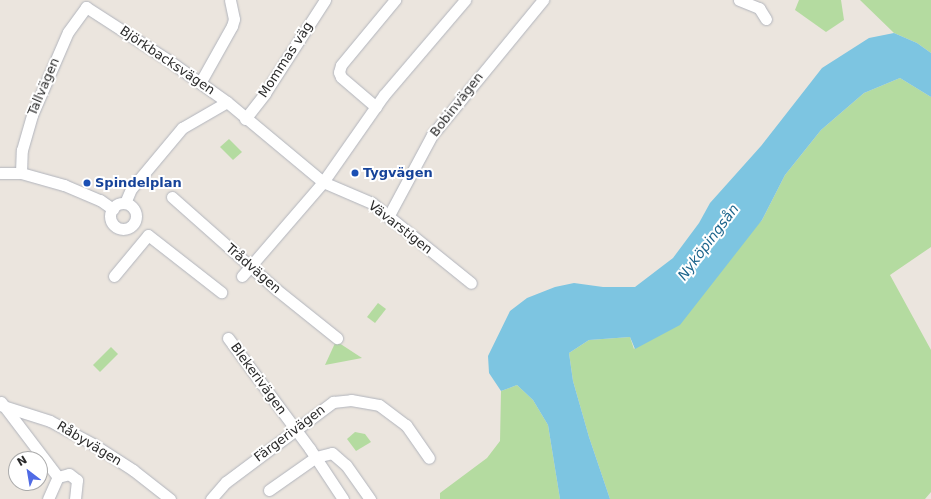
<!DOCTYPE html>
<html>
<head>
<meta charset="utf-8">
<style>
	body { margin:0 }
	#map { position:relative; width:931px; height:499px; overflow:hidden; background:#ebe5de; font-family:"DejaVu Sans",sans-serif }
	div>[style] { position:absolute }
	.green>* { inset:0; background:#b4dba0 }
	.water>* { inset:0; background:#7dc5e1 }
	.roads { filter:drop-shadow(0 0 1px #b1b4bc) drop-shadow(0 0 1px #b1b4bc) }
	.minor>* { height:11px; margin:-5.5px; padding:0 5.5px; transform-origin:5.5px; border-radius:5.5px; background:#fff }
	.minor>.ring { margin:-5.5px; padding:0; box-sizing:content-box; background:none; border:11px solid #fff; border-radius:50% }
	.dots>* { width:11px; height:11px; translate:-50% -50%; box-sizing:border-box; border:2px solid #fff; border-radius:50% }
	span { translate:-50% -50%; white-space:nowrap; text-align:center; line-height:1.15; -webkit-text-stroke:4px #fff; paint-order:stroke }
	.street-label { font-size:13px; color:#2a2a2a }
	.transit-label { font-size:13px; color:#164399; font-weight:700 }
	.left { translate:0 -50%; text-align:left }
	.water-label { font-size:14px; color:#1c658c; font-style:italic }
	.north { position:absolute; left:8px; top:451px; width:40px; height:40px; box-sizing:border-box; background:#fff; border:1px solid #aaa; border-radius:50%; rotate:329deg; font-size:11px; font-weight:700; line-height:16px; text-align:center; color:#2a2a2a }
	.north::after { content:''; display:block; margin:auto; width:14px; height:18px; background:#506be5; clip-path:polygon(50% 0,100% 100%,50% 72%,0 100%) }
</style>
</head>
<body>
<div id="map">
	<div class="green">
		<div style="clip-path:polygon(799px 0,841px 0,844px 20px,826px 32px,795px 10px)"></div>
		<div style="clip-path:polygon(860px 0,931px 0,931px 53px,917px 43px,894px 33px)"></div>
		<div style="clip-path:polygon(900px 78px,931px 97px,931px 247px,890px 275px,931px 350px,931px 492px,925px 499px,610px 499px,589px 437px,573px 381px,569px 353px,589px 340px,630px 337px,634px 349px,762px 220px,785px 175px,821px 130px,864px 93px)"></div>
		<div style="clip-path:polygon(229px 139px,242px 152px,233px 160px,220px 147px)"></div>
		<div style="clip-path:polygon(378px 303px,386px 309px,375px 323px,367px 317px)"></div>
		<div style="clip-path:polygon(336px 341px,362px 358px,325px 365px)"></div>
		<div style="clip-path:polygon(111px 347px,118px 354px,100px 372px,93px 365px)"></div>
		<div style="clip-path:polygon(517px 385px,533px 400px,548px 425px,560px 499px,440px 499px,440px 493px,487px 458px,500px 441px,501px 391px)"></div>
		<div style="clip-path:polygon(355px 432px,365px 434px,371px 442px,356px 451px,347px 439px)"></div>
	</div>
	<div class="water">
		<div style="clip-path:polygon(894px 33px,917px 43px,931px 53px,931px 97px,900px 78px,864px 93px,821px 130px,785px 175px,762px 220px,680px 325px,635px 349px,630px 337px,589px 340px,569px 353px,573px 381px,589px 437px,610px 499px,560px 499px,548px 425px,533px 400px,517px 385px,501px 391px,489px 373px,488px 356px,510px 311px,527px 298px,555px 287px,574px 283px,603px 287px,635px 287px,673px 258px,699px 223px,710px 203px,761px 146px,822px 68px,869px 38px)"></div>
	</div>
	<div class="roads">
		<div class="minor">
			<div style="left:739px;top:0;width:22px;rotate:22deg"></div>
			<div style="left:759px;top:8px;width:13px;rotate:58deg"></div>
			<div style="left:200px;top:83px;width:65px;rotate:-60.7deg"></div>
			<div style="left:232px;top:26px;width:7px;rotate:-74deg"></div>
			<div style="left:234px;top:19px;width:19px;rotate:-102deg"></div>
			<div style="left:376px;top:107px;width:46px;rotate:-139.4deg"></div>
			<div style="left:341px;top:77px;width:5px;rotate:-112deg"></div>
			<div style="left:339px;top:72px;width:7px;rotate:-74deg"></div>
			<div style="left:341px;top:65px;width:85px;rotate:-50.3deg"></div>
			<div style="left:245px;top:119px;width:33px;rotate:-52deg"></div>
			<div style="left:265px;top:93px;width:111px;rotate:-57.2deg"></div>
			<div style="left:0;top:173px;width:21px"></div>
			<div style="left:21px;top:173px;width:45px;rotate:15.6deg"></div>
			<div style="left:64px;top:185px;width:39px;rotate:23deg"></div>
			<div style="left:100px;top:200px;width:16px;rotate:35deg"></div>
			<div style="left:21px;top:173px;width:23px;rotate:-88deg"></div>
			<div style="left:22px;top:150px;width:36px;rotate:-74deg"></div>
			<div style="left:32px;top:115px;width:90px;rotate:-66.6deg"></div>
			<div style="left:68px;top:32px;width:31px;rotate:-54deg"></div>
			<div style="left:86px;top:7px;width:98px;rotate:32.9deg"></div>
			<div style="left:168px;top:60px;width:72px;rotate:35.4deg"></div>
			<div style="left:227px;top:102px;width:125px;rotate:39.8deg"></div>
			<div style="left:323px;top:182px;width:53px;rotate:23.2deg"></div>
			<div style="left:372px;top:203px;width:127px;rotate:38.9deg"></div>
			<div style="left:172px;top:197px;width:140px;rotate:41.5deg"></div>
			<div style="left:277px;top:290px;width:77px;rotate:38.7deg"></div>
			<div style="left:125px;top:203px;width:15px;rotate:-67deg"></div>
			<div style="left:131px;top:189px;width:80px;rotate:-50.1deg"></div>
			<div style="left:182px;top:128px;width:52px;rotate:-30deg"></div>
			<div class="ring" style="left:110px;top:203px;width:15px;height:15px"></div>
			<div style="left:388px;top:217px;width:93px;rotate:-61.8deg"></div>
			<div style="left:432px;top:135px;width:175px;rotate:-50.6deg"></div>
			<div style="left:114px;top:276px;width:53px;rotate:-50.3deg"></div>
			<div style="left:148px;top:235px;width:93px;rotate:38deg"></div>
			<div style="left:242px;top:276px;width:124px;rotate:-49.2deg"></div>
			<div style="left:323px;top:182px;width:106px;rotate:-55deg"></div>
			<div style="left:384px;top:95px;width:125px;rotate:-49.5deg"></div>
			<div style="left:228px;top:338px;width:138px;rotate:53.5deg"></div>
			<div style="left:310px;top:449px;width:60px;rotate:56.6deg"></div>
			<div style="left:1px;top:402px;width:94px;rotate:52.8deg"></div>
			<div style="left:0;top:405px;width:52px;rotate:17.7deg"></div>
			<div style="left:50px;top:421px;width:49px;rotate:28.1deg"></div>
			<div style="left:93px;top:444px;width:48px;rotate:33deg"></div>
			<div style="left:133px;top:470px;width:47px;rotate:38.1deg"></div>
			<div style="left:269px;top:490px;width:57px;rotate:-35.1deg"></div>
			<div style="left:316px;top:457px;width:16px;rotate:-14deg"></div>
			<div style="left:332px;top:453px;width:18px;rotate:41deg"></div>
			<div style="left:346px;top:465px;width:42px;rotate:54.8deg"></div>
			<div style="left:48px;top:499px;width:24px;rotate:-66deg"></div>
			<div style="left:58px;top:477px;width:11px;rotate:-15deg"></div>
			<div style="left:69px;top:474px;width:10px;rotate:37deg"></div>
			<div style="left:77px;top:480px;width:19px;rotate:96deg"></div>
			<div style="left:211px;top:499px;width:23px;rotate:-49deg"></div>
			<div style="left:226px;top:482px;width:134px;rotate:-36.8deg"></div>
			<div style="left:333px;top:402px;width:18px;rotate:-6deg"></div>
			<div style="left:351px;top:400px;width:28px;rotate:10deg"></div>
			<div style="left:379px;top:405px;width:34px;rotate:37deg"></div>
			<div style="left:406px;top:425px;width:40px;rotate:55.1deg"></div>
		</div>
	</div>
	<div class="dots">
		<div style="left:355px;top:173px;background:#1a4fb4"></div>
		<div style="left:87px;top:183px;background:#1a4fb4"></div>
	</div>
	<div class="street-label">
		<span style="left:286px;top:60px;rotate:-57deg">Mommas väg</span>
		<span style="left:167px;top:61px;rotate:34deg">Björkbacksvägen</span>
		<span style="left:44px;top:87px;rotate:-67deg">Tallvägen</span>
		<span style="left:457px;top:105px;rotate:-52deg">Bobinvägen</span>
		<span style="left:400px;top:228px;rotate:38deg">Vävarstigen</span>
		<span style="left:253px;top:269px;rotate:41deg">Trådvägen</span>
		<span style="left:258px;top:379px;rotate:54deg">Blekerivägen</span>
		<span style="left:290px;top:434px;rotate:-37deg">Färgerivägen</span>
		<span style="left:89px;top:444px;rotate:31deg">Råbyvägen</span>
	</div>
	<div class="transit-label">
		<span class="left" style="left:363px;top:173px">Tygvägen</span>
		<span class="left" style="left:95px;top:183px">Spindelplan</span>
	</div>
	<div class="water-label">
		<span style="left:708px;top:242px;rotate:-53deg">Nyköpingsån</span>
	</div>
	<div class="north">N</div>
</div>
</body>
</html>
